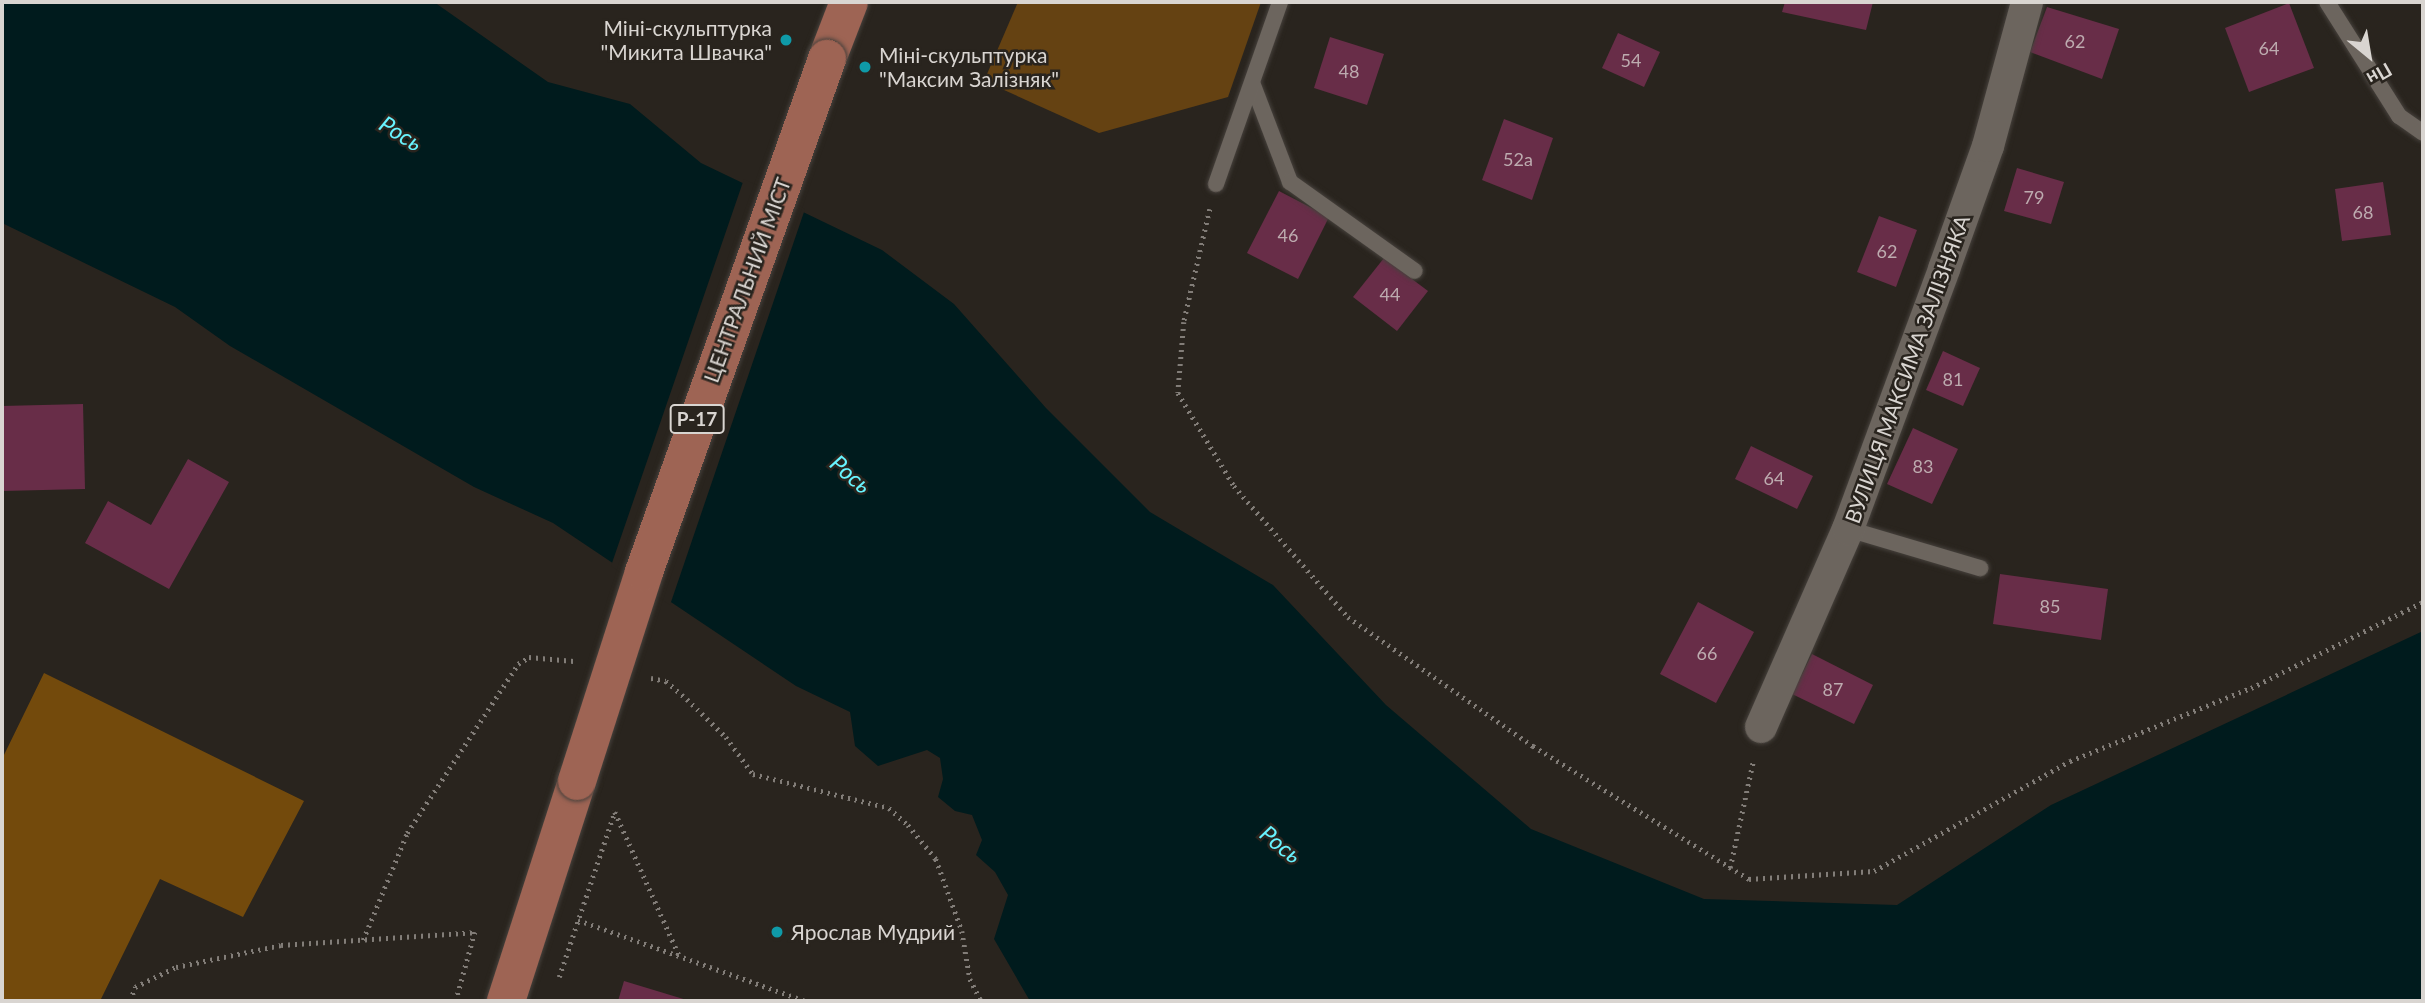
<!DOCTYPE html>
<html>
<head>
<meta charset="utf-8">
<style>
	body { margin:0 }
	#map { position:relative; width:2425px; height:1003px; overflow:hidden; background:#29241e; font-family:Lato,sans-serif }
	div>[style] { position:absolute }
	.green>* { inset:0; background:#654212 }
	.forest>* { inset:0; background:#734a0c }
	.water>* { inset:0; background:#001b1d }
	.pier>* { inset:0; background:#29241e }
	.building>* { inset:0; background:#682d48 }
	.path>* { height:4.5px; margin-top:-2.25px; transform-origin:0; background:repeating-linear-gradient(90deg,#827d78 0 2px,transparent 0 7px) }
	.roads { filter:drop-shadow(0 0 2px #46413c) drop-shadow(0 0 2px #46413c) }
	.service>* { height:16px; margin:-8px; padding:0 8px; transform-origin:8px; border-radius:8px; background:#6c655e }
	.minor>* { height:32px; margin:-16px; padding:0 16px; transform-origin:16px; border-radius:16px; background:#6c655e }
	.primary>* { height:38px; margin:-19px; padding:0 19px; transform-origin:19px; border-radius:19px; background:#9e6454 }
	.bridges { filter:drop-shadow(0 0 2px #46413c) drop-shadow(0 0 2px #46413c) }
	.primary-bridge>* { height:38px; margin:-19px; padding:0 19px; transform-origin:19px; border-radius:19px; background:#9e6454 }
	.dots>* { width:19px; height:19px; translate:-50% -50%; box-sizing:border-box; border:4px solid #29241e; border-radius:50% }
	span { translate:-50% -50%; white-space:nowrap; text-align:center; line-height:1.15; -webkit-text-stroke:5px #29241e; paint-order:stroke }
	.number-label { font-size:18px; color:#bdabaf }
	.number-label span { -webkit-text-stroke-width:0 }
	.shield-label span { padding:2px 5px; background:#29241e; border:2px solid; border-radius:5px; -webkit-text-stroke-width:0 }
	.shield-label { font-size:19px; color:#d9d5d1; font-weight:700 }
	.poi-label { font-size:21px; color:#d9d5d1 }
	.right { translate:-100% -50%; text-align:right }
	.left { translate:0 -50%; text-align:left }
	.street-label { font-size:21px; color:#d9d5d1 }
	.water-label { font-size:23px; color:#68f3fe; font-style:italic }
	.frame { position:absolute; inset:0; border:4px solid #d9d5d1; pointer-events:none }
	.north { position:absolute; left:2334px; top:21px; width:70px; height:70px; -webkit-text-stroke:5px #29241e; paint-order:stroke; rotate:150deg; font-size:19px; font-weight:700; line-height:28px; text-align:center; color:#d9d5d1 }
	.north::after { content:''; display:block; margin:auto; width:24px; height:32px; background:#d9d5d1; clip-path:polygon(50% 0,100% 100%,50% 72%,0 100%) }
</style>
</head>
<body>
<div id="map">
	<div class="green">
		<div style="clip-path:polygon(1018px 2px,1261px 2px,1228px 97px,1099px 133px,984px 81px)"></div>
	</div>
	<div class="forest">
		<div style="clip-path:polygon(44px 673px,304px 801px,243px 917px,160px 879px,100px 1001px,2px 1001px,2px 759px)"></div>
	</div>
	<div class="water">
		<div style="clip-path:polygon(2px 2px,434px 2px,548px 82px,630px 104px,701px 163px,882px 250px,954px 304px,1046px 408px,1150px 512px,1273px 585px,1386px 705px,1531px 829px,1704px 899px,1897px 905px,2051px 805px,2423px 631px,2423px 1001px,1030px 1001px,994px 939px,1008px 895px,995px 872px,976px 855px,982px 840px,972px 815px,955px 811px,938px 797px,943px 779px,940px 758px,927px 750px,878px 766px,855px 746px,850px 712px,796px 686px,553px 523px,474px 487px,230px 346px,175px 307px,2px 223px)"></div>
	</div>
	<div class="pier">
		<div style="clip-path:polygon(744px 179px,805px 209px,670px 605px,611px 566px)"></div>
	</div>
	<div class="building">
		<div style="clip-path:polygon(1785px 2px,1873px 2px,1866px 30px,1782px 12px)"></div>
		<div style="clip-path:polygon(2289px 3px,2314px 68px,2249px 92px,2225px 28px)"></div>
		<div style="clip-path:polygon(2047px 7px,2119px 29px,2102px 79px,2030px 52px)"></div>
		<div style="clip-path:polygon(1618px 33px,1660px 52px,1644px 87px,1602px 68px)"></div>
		<div style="clip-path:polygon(1330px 37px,1384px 54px,1367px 105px,1314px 88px)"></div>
		<div style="clip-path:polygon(1504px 119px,1553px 138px,1532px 200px,1482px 180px)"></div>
		<div style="clip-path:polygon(2017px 168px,2064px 182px,2051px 224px,2004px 211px)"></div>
		<div style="clip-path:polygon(2383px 182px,2391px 235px,2342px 241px,2335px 189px)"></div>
		<div style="clip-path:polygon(1279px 191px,1329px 217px,1298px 279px,1247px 253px)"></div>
		<div style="clip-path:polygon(1879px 216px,1917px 230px,1896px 287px,1857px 272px)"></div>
		<div style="clip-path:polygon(1384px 258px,1428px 291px,1397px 331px,1353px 297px)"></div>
		<div style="clip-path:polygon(1943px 351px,1980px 368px,1963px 406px,1926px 390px)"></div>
		<div style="clip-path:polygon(83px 404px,85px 489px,2px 491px,2px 406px)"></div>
		<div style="clip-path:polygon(1913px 428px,1958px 449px,1932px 504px,1887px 484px)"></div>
		<div style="clip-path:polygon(1751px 446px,1813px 476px,1797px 509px,1735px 479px)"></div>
		<div style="clip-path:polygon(188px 459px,229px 482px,169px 589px,85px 543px,108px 501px,151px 525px)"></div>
		<div style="clip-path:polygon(2000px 574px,2108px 589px,2101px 640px,1993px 624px)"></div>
		<div style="clip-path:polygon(1698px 602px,1754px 632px,1716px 703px,1660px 674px)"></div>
		<div style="clip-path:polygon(1812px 654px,1873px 685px,1854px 724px,1792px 694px)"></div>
		<div style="clip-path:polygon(624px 981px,690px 1001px,618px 1001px)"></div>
	</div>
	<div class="path">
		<div style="left:1210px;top:209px;width:116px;rotate:103deg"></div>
		<div style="left:1184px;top:322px;width:71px;rotate:94.8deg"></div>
		<div style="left:1178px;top:393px;width:109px;rotate:58.9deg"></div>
		<div style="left:1234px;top:486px;width:174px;rotate:49deg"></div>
		<div style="left:1348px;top:617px;width:226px;rotate:34.9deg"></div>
		<div style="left:1533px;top:746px;width:254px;rotate:31.6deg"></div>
		<div style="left:1749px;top:879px;width:125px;rotate:-3.7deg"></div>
		<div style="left:1874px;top:871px;width:225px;rotate:-29.3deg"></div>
		<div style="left:2070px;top:761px;width:195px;rotate:-22deg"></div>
		<div style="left:2251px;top:688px;width:192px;rotate:-26.6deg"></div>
		<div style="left:651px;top:678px;width:15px;rotate:11deg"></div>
		<div style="left:666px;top:681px;width:28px;rotate:41deg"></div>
		<div style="left:687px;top:699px;width:54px;rotate:44.3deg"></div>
		<div style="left:726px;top:737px;width:46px;rotate:53.9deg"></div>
		<div style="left:753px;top:774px;width:140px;rotate:14deg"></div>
		<div style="left:889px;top:808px;width:25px;rotate:42deg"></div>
		<div style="left:908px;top:825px;width:44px;rotate:50.5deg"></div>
		<div style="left:936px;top:859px;width:77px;rotate:70.1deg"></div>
		<div style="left:962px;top:931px;width:49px;rotate:80.5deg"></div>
		<div style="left:970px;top:979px;width:25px;rotate:63deg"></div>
		<div style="left:615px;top:812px;width:159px;rotate:65.9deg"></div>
		<div style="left:1730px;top:868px;width:108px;rotate:-77.8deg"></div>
		<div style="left:578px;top:920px;width:241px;rotate:19.6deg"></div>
		<div style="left:363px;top:940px;width:116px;rotate:-67.6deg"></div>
		<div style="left:407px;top:833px;width:202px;rotate:-56.7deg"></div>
		<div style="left:518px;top:664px;width:13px;rotate:-32deg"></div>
		<div style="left:529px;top:657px;width:45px;rotate:5.1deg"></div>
		<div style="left:559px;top:977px;width:175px;rotate:-71.4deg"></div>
		<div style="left:130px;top:1001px;width:15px;rotate:-70deg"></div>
		<div style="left:135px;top:987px;width:46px;rotate:-26deg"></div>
		<div style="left:176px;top:967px;width:107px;rotate:-11.8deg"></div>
		<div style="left:281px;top:945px;width:194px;rotate:-3.8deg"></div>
		<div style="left:475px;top:932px;width:72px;rotate:105.4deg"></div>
	</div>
	<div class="roads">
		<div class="service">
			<div style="left:2327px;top:2px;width:135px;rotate:57.7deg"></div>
			<div style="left:2399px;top:116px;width:29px;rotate:35deg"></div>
			<div style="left:1253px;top:85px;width:104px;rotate:69.1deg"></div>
			<div style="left:1290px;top:182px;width:153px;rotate:35.5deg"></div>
			<div style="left:1216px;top:184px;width:193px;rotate:-70.6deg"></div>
			<div style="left:1848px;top:529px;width:138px;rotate:16.5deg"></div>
		</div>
		<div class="minor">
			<div style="left:1761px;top:727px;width:216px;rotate:-66.3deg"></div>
			<div style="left:1848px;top:529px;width:277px;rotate:-69.7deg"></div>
			<div style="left:1944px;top:269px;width:131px;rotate:-70.3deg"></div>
			<div style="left:1988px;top:146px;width:149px;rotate:-74.8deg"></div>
		</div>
		<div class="primary">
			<div style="left:827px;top:59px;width:61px;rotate:-68.9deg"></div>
			<div style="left:506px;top:1001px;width:231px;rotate:-72.1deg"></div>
		</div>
	</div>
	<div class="bridges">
		<div class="primary-bridge">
			<div style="left:577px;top:781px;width:219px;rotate:-72.2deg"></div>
			<div style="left:644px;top:572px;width:545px;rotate:-70.37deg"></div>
		</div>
	</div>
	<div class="dots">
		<div style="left:786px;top:40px;background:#0f9aa8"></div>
		<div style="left:865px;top:67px;background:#0f9aa8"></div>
		<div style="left:777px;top:932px;background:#0f9aa8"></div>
	</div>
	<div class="number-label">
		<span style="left:2075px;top:41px">62</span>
		<span style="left:2269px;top:48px">64</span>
		<span style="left:1631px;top:60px">54</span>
		<span style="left:1349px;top:71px">48</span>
		<span style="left:1518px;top:159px">52а</span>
		<span style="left:2034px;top:197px">79</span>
		<span style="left:2363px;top:212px">68</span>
		<span style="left:1288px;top:235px">46</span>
		<span style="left:1887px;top:251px">62</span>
		<span style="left:1390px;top:294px">44</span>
		<span style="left:1953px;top:379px">81</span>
		<span style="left:1923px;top:466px">83</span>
		<span style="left:1774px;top:478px">64</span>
		<span style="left:2050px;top:606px">85</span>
		<span style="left:1707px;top:653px">66</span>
		<span style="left:1833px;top:689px">87</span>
	</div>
	<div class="shield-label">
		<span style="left:697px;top:419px">Р-17</span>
	</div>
	<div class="poi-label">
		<span class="right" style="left:772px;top:40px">Міні-скульптурка<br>"Микита Швачка"</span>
		<span class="left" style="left:879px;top:67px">Міні-скульптурка<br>"Максим Залізняк"</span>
		<span class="left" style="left:791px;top:932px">Ярослав Мудрий</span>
	</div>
	<div class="street-label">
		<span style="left:747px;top:280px;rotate:-70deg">ЦЕНТРАЛЬНИЙ МІСТ</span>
		<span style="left:1907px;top:369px;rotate:-70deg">ВУЛИЦЯ МАКСИМА ЗАЛІЗНЯКА</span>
	</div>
	<div class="water-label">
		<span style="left:401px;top:133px;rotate:32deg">Рось</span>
		<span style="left:851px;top:474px;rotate:41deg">Рось</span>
		<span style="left:1281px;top:844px;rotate:39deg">Рось</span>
	</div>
	<div class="frame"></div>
	<div class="north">Пн</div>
</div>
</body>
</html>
